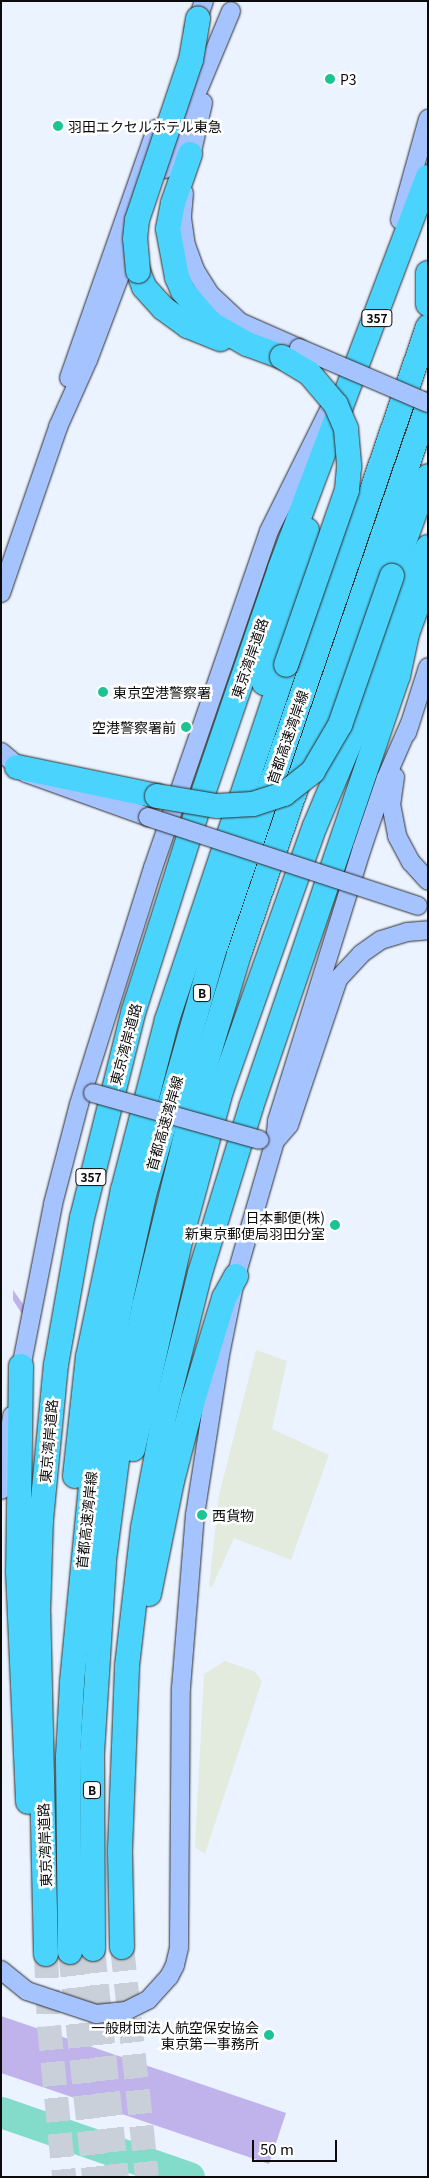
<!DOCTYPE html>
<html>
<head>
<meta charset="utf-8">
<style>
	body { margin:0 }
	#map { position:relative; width:429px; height:2178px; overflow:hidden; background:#eaf3ff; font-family:Georgia,"Noto Sans JP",serif }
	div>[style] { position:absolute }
	.industrial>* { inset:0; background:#e3ebdf }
	.green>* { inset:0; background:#c0b2eb }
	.taxiway>* { height:31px; margin:-15.5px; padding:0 15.5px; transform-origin:15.5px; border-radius:15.5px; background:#83dbca }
	.highway-tunnel>* { height:24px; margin-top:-12px; transform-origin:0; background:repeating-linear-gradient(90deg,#c9d0da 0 24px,transparent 0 36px) }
	.roads { filter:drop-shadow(0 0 1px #2d2d2d) drop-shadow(0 0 1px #2d2d2d) }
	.secondary>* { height:18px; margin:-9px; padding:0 9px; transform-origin:9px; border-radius:9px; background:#a5c3ff }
	.highway>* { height:24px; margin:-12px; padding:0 12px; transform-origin:12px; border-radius:12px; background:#4ad4fd }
	.bridges { filter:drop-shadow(0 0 1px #2d2d2d) drop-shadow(0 0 1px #2d2d2d) }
	.secondary-bridge>* { height:18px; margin:-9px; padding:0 9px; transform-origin:9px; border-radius:9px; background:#a5c3ff }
	.highway-bridge>* { height:24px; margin:-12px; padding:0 12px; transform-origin:12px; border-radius:12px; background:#4ad4fd }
	.dots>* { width:14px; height:14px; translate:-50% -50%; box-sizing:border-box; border:2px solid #fff; border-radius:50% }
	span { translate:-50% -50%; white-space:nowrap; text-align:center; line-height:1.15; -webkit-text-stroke:5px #fff; paint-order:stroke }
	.shield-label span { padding:1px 4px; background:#fff; border:1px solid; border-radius:4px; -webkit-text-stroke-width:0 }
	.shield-label { font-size:12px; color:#0b0b0b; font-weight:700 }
	.poi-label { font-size:14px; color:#0b0b0b }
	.left { translate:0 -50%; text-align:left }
	.right { translate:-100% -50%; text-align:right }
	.street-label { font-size:14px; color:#0b0b0b }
	.frame { position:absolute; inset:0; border:2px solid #0b0b0b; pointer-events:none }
	.scale { position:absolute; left:252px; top:2140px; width:85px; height:22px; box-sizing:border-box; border:2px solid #0b0b0b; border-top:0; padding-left:6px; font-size:15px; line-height:18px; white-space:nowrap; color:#0b0b0b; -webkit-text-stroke:4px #fff; paint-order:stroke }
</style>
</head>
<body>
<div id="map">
	<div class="industrial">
		<div style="clip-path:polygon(256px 1350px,287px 1361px,272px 1429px,329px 1455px,291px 1560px,234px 1538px,212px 1587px,209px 1586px,219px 1495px)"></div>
		<div style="clip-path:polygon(225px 1661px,254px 1671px,262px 1681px,205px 1854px,195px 1847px,204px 1674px)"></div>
	</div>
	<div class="green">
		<div style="clip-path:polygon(13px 1290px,23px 1304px,24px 1317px,13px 1300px)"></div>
		<div style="clip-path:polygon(1px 2016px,286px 2113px,269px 2164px,1px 2073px)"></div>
	</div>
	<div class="taxiway">
		<div style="left:1px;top:2112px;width:199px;rotate:19.1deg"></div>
	</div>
	<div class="highway-tunnel">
		<div style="left:122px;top:1947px;width:231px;rotate:83.8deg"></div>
		<div style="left:93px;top:1949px;width:229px;rotate:84deg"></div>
		<div style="left:70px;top:1952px;width:226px;rotate:83.9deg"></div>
		<div style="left:46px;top:1954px;width:72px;rotate:87.6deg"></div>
		<div style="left:49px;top:2026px;width:152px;rotate:84.3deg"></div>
	</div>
	<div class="roads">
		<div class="secondary">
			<div style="left:194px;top:30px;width:31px;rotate:-71deg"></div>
			<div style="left:189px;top:165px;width:64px;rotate:-77.3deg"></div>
			<div style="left:165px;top:169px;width:171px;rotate:-67.3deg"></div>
			<div style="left:184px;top:193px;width:25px;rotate:95deg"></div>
			<div style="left:182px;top:218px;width:27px;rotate:82deg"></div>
			<div style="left:186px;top:245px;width:27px;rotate:70deg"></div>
			<div style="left:195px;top:270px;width:28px;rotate:58deg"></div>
			<div style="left:210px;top:294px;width:41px;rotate:43deg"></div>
			<div style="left:240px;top:322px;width:64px;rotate:23.8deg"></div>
			<div style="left:400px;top:220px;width:105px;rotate:-74.5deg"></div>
			<div style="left:69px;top:378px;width:264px;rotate:-70.7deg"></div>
			<div style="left:1px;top:593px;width:176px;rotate:-71deg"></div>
			<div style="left:58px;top:427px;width:73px;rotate:-65.9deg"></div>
			<div style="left:88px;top:360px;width:130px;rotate:-69.3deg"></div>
			<div style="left:407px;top:733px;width:69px;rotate:-72.3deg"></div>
			<div style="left:1px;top:752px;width:33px;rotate:40deg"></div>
			<div style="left:26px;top:773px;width:130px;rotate:19.8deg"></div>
			<div style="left:395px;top:777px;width:27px;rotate:98deg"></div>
			<div style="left:391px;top:804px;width:33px;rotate:79deg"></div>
			<div style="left:397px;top:836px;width:30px;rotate:62deg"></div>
			<div style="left:411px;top:862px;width:25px;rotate:48deg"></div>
			<div style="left:275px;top:1141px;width:21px;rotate:-49deg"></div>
			<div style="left:289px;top:1125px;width:154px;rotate:-71.4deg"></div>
			<div style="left:338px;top:979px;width:34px;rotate:-47deg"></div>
			<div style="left:361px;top:954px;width:24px;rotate:-35deg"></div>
			<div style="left:381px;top:940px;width:27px;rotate:-17deg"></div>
			<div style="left:407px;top:932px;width:21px;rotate:-5deg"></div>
			<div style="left:19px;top:1378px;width:177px;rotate:-78.9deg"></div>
			<div style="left:53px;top:1204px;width:103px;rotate:-75.4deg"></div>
			<div style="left:79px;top:1104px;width:247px;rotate:-72.6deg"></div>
			<div style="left:153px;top:868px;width:356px;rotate:-71deg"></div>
			<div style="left:269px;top:531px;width:137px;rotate:-63.6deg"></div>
			<div style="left:1px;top:1490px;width:75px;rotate:-81.5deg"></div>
			<div style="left:1px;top:1970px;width:33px;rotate:39deg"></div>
			<div style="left:27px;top:1991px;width:73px;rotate:18.4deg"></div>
			<div style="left:96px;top:2014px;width:30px;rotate:-6deg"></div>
			<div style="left:126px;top:2011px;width:25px;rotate:-27deg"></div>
			<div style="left:148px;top:2000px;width:31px;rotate:-48deg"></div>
			<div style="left:169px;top:1977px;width:13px;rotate:-63deg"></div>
			<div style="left:175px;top:1965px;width:18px;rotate:-77deg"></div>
			<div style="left:179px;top:1947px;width:259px;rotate:-89.6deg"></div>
			<div style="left:181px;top:1688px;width:174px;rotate:-85.4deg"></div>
			<div style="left:195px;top:1515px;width:162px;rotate:-81.1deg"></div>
			<div style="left:220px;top:1355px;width:81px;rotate:-78.6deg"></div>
			<div style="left:236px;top:1276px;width:141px;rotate:-73.9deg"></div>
			<div style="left:275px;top:1141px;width:20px;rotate:-84deg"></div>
			<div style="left:277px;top:1121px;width:286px;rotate:-72.7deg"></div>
			<div style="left:362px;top:848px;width:74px;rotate:-71.1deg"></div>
			<div style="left:386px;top:778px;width:60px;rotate:-66.4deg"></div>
		</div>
		<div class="highway">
			<div style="left:190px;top:154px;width:52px;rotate:109.1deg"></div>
			<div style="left:173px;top:203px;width:26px;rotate:101deg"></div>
			<div style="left:168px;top:229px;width:49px;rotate:79.4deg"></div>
			<div style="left:177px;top:277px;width:15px;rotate:67deg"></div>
			<div style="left:183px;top:291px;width:42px;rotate:49.8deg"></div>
			<div style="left:210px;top:323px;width:43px;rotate:29.6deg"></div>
			<div style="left:247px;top:344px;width:37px;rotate:20deg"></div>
			<div style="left:138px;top:271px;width:17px;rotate:69deg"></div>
			<div style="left:144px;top:287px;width:28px;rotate:48deg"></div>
			<div style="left:163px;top:308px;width:31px;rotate:36deg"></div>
			<div style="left:188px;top:326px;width:35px;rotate:22deg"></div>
			<div style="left:428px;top:273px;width:31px;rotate:90deg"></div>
			<div style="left:392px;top:576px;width:106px;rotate:-70.2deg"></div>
			<div style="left:388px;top:642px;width:52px;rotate:-71.9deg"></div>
			<div style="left:404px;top:593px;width:52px;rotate:-62.4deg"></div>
			<div style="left:264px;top:683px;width:57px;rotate:-71.6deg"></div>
			<div style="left:282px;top:629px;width:102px;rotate:-75.8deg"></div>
			<div style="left:17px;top:767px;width:143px;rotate:11.7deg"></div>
			<div style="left:21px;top:1366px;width:205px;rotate:90.8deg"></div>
			<div style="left:18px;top:1571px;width:231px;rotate:87.5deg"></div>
			<div style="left:133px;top:1449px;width:216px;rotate:-77.2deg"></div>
			<div style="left:181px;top:1238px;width:152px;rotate:-74.8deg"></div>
			<div style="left:221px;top:1091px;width:281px;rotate:-70.5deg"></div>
			<div style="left:315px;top:826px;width:214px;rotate:-67.2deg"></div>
			<div style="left:75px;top:1476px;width:120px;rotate:-83.8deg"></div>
			<div style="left:88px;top:1357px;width:171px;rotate:-78.2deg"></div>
			<div style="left:123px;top:1190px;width:176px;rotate:-75.5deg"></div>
			<div style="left:167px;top:1020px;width:374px;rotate:-71.5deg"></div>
			<div style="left:149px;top:1594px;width:115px;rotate:-78.5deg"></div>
			<div style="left:172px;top:1481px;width:84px;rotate:-75.5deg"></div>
			<div style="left:193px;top:1400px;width:107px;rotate:-73.1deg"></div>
			<div style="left:224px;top:1298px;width:25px;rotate:-61deg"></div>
			<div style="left:122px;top:1947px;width:97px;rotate:-91.2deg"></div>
			<div style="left:120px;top:1850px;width:184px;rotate:-87.8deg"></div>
			<div style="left:127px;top:1666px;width:139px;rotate:-83.4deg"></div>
			<div style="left:143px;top:1528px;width:118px;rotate:-79.3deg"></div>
			<div style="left:165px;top:1412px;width:143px;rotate:-75.9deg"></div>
			<div style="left:200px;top:1273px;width:174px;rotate:-72.9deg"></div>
			<div style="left:251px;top:1107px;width:455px;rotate:-71.2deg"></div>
			<div style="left:398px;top:676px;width:43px;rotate:-77.9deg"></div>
			<div style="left:407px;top:634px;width:62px;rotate:-70.1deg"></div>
			<div style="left:93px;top:1949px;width:196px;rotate:-90.3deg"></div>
			<div style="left:92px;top:1753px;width:193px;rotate:-86.4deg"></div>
			<div style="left:104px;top:1560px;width:147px;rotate:-82.6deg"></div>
			<div style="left:123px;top:1414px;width:110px;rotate:-79deg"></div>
			<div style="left:144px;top:1306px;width:213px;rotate:-76.2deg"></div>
			<div style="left:195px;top:1099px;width:152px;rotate:-73.1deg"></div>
			<div style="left:239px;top:954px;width:581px;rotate:-71deg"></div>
			<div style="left:70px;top:1952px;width:195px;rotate:-90.6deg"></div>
			<div style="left:68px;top:1757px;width:75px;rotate:-86.9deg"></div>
			<div style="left:72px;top:1682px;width:221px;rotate:-84.5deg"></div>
			<div style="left:93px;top:1462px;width:165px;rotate:-80.3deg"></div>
			<div style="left:121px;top:1299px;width:107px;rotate:-77.5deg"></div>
			<div style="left:144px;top:1195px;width:257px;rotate:-74deg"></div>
			<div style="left:215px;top:948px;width:657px;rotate:-71.07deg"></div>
			<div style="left:46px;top:1954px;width:340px;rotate:-91.3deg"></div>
			<div style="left:38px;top:1614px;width:94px;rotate:-88.2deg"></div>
			<div style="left:41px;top:1520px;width:156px;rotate:-84.5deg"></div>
			<div style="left:56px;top:1365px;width:149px;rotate:-80deg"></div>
			<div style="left:82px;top:1218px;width:214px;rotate:-76deg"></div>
			<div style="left:134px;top:1010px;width:209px;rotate:-72.4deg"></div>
			<div style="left:197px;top:811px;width:257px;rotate:-71.1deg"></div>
			<div style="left:280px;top:568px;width:418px;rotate:-69.3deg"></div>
		</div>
	</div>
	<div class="bridges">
		<div class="secondary-bridge">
			<div style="left:299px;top:348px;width:140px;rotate:23.1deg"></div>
			<div style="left:148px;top:817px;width:284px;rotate:18.2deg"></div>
			<div style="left:93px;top:1093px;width:173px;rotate:15.7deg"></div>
		</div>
		<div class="highway-bridge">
			<div style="left:138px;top:271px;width:32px;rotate:-95deg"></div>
			<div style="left:135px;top:239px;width:19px;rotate:-84deg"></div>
			<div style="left:137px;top:220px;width:169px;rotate:-71.4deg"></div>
			<div style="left:191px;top:60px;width:42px;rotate:-80.3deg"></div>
			<div style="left:282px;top:357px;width:31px;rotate:31deg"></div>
			<div style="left:309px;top:373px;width:42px;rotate:49.8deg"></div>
			<div style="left:336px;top:405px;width:26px;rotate:67deg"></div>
			<div style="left:346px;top:429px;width:38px;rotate:85deg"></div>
			<div style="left:349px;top:467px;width:23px;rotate:95deg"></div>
			<div style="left:347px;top:490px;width:185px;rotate:109.2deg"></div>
			<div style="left:157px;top:796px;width:60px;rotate:9.6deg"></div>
			<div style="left:216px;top:806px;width:37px;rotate:-3deg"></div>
			<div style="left:253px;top:804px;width:33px;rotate:-18deg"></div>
			<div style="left:284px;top:794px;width:37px;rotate:-38deg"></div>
			<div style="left:313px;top:771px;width:53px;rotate:-59.6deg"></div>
			<div style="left:340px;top:725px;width:158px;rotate:-70.8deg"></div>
		</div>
	</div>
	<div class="dots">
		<div style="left:330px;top:79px;background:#1cc395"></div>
		<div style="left:58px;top:126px;background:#1cc395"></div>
		<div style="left:103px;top:692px;background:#1cc395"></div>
		<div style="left:186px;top:727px;background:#1cc395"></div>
		<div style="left:335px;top:1225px;background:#1cc395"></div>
		<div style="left:202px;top:1515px;background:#1cc395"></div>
		<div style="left:269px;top:2035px;background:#1cc395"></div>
	</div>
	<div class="shield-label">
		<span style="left:377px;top:318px">357</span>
		<span style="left:202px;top:993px">B</span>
		<span style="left:91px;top:1177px">357</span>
		<span style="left:92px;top:1790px">B</span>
	</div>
	<div class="poi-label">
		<span class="left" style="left:340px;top:79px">P3</span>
		<span class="left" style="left:68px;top:126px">羽田エクセルホテル東急</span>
		<span class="left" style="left:113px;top:692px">東京空港警察署</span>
		<span class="right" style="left:176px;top:727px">空港警察署前</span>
		<span class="right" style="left:325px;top:1225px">日本郵便(株)<br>新東京郵便局羽田分室</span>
		<span class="left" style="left:212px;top:1515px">西貨物</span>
		<span class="right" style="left:259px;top:2035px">一般財団法人航空保安協会<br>東京第一事務所</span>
	</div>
	<div class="street-label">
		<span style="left:249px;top:658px;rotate:-71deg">東京湾岸道路</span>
		<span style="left:287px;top:737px;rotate:-71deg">首都高速湾岸線</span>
		<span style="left:125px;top:1044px;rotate:-75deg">東京湾岸道路</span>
		<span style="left:164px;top:1123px;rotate:-74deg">首都高速湾岸線</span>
		<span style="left:48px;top:1441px;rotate:-85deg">東京湾岸道路</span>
		<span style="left:86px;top:1520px;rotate:-84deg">首都高速湾岸線</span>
		<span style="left:44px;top:1845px;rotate:-92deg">東京湾岸道路</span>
	</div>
	<div class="frame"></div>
	<div class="scale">50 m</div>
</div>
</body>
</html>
